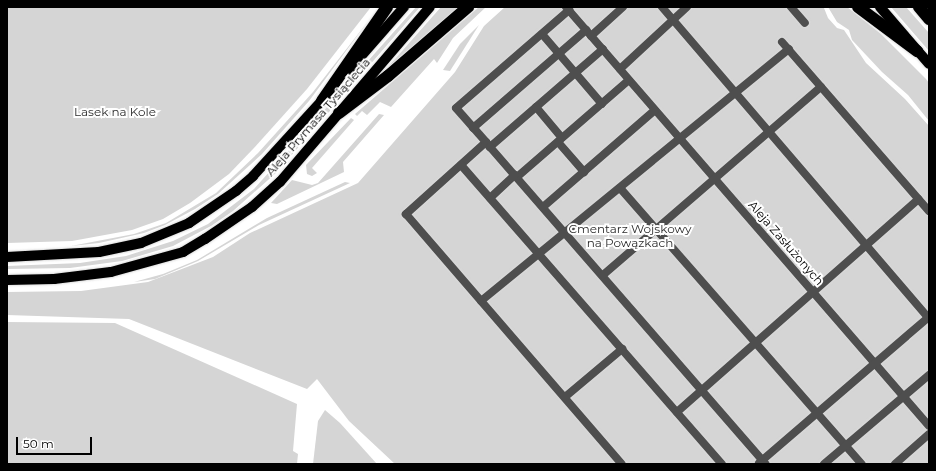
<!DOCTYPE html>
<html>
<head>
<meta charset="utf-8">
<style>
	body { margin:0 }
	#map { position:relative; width:936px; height:471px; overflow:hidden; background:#fff; font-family:Montserrat,sans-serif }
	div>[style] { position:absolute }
	.green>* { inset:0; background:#d5d5d5 }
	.roads { filter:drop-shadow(0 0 1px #dbdbdb) drop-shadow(0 0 1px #dbdbdb) }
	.street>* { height:8px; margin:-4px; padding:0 4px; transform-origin:4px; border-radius:4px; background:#4e4e4e }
	.primary>* { height:10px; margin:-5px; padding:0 5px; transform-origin:5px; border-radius:5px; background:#000 }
	.highway>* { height:12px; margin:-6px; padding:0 6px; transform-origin:6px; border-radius:6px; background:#000 }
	span { translate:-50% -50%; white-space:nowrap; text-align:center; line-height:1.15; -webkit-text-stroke:4px #fff; paint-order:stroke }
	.park-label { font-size:12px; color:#2c2c2c }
	.street-label { font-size:12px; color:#000 }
	.frame { position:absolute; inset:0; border:8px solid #000; pointer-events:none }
	.scale { position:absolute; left:16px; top:437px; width:76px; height:18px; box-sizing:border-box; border:2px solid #000; border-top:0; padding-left:5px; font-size:12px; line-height:14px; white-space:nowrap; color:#000; -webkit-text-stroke:3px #fff; paint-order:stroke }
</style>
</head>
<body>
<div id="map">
	<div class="green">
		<div style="clip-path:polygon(7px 7px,371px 7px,307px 89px,253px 149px,229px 174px,190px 203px,163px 219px,132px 230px,72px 241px,7px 243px)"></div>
		<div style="clip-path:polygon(416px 7px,420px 7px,277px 172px,233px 211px,211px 226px,173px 246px,122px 261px,70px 268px,7px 269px,7px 266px,80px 263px,126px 256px,173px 241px,208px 224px,254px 189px)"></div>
		<div style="clip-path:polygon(441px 7px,458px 7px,387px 68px)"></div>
		<div style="clip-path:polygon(479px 7px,486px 7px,453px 38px,437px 63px,434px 59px,391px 107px,380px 102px,367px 115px,362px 111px,357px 116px,355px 114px)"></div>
		<div style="clip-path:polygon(505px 7px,824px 8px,828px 18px,837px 28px,844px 30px,866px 63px,905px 99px,929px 126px,929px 464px,395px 464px,349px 421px,317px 379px,307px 389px,129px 319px,7px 315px,7px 292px,81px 291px,148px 282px,213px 257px,250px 233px,358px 183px,455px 72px,484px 26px)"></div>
		<div style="clip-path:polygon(828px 7px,847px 7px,881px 34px,926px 79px,929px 83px,929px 121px,908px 95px,882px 72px,852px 40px,849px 30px,837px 22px)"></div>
		<div style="clip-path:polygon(891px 7px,906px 7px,929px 33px,929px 51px)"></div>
		<div style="clip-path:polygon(369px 20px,309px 101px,262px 154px,218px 194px,195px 209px,165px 225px,144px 233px,99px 243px,71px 246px,134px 234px,166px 223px,216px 193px,258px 153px,313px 92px)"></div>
		<div style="clip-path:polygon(479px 25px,450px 71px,443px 70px,460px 44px)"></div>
		<div style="clip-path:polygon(379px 114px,384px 115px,343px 162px,344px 172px,277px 204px,271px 203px,292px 180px,312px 185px,318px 183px)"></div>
		<div style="clip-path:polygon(351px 118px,354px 120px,312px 168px,317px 173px,312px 176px,307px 174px,306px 165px)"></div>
		<div style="clip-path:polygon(345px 182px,350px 183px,259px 225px,198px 261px,155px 279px,134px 282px,163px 274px,197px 260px,267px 218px)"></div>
		<div style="clip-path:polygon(7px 322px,115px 323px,297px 404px,293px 451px,298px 454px,297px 464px,7px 464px)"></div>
		<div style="clip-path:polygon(325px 410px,340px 423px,377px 464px,313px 464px,318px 421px)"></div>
	</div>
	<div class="roads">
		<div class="street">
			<div style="left:566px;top:7px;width:554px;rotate:49.1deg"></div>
			<div style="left:662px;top:7px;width:410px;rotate:49.4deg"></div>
			<div style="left:791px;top:7px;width:21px;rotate:49deg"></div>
			<div style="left:542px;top:34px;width:92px;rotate:49.4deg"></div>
			<div style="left:591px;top:36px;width:43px;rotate:-42.2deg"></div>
			<div style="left:782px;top:42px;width:224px;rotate:49deg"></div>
			<div style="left:603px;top:49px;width:150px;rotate:139.1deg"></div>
			<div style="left:490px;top:147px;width:6px;rotate:-129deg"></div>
			<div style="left:486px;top:142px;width:108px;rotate:138deg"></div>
			<div style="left:406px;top:214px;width:330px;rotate:49.2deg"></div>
			<div style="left:620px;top:69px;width:91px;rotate:-42.8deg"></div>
			<div style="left:536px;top:107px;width:40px;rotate:50deg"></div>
			<div style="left:473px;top:128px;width:150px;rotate:-40.9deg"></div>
			<div style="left:486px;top:142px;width:45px;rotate:-131.4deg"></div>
			<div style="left:456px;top:108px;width:150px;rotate:-40.9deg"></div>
			<div style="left:558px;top:142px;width:40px;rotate:49deg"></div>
			<div style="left:490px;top:147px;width:420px;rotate:49deg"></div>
			<div style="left:461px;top:165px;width:397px;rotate:48.9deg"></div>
			<div style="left:517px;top:177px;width:148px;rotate:-40.9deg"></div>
			<div style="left:620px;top:188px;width:367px;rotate:48.8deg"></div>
			<div style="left:490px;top:198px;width:34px;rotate:-43deg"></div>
			<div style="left:543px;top:207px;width:148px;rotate:-40.9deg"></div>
			<div style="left:603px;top:275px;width:288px;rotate:-40.8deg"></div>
			<div style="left:481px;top:301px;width:398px;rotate:-39.3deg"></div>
			<div style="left:565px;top:397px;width:75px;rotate:-40.1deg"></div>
			<div style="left:677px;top:412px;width:322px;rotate:-41.4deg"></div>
			<div style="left:759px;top:463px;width:224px;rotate:-40.7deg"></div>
			<div style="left:824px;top:464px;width:138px;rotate:-40.3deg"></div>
			<div style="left:895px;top:464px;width:45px;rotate:-41.4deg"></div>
		</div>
		<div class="primary">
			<div style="left:880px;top:7px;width:75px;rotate:49.3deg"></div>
			<div style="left:349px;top:70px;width:84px;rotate:-48.9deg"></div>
			<div style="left:7px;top:257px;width:92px;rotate:-3.1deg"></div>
			<div style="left:99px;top:252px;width:43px;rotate:-12.1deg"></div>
			<div style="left:141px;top:243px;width:52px;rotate:-22.6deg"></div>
			<div style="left:189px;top:223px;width:57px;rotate:-34.2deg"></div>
			<div style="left:236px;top:191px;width:23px;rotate:-41deg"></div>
			<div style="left:253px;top:176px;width:108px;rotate:-47.6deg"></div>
			<div style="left:7px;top:280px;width:47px;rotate:-1.2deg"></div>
			<div style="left:54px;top:279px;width:57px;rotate:-7deg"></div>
			<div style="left:111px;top:272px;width:75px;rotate:-15.5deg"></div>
			<div style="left:183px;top:252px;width:26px;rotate:-31deg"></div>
			<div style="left:205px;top:239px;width:57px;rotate:-34.2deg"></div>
			<div style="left:252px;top:207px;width:38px;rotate:-42deg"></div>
			<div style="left:280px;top:182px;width:230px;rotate:-49.4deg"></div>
		</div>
		<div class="highway">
			<div style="left:858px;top:7px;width:74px;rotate:36.7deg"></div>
			<div style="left:919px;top:7px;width:16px;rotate:50deg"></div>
			<div style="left:322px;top:101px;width:114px;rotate:-55.3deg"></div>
			<div style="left:339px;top:113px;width:61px;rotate:-37.1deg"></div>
			<div style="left:388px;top:76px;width:106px;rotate:-40.8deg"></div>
		</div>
	</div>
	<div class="park-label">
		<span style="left:115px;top:112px">Lasek na Kole</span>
		<span style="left:630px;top:236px">Cmentarz Wojskowy<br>na Powązkach</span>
	</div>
	<div class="street-label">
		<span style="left:318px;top:117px;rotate:-49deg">Aleja Prymasa Tysiąclecia</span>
		<span style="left:786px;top:243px;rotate:49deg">Aleja Zasłużonych</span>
	</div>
	<div class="frame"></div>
	<div class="scale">50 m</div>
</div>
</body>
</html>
